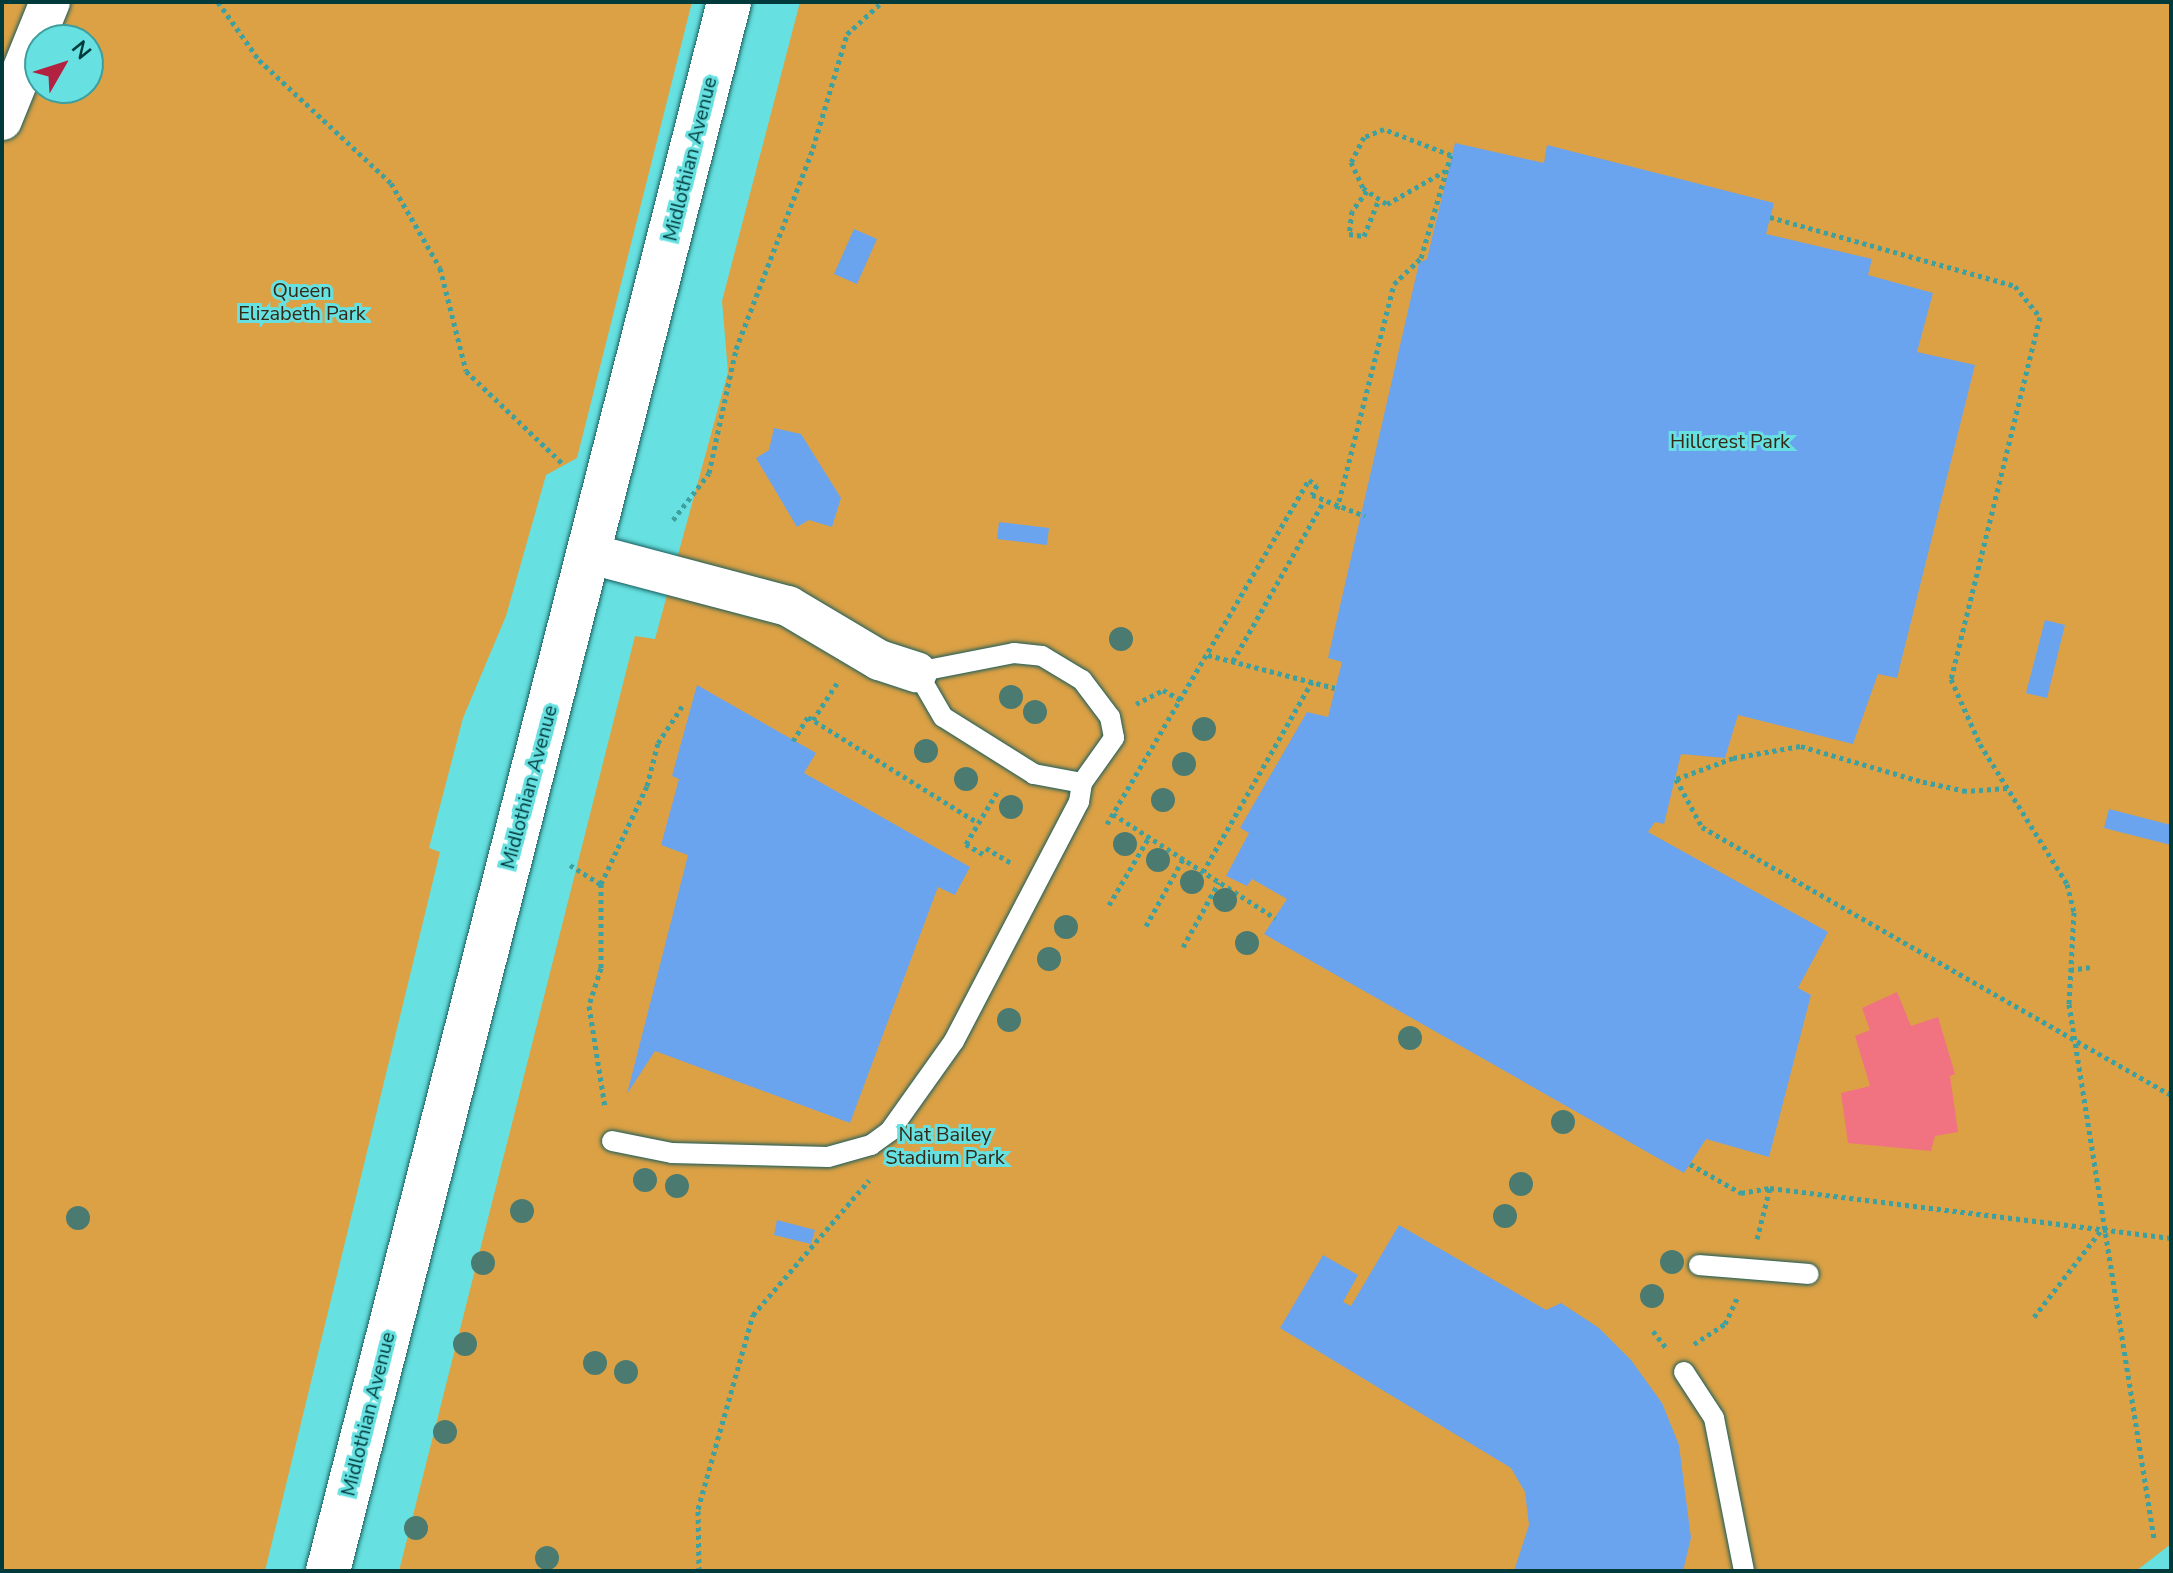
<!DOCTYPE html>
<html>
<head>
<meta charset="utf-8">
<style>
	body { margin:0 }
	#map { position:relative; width:2173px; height:1573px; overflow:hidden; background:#66e0e0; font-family:"Nunito Sans",sans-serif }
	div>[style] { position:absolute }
	.green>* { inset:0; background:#dca145 }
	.water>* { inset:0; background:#f17280 }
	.building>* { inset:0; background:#6aa4ee }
	.path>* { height:5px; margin-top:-2.5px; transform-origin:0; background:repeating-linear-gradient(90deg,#3fa0a0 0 4px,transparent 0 8px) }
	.roads { filter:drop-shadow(0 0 2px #185c5c) drop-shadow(0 0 2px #185c5c) }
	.service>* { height:20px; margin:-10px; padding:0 10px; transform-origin:10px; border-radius:10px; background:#fff }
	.minor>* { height:40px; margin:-20px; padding:0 20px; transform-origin:20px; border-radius:20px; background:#fff }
	.tertiary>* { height:44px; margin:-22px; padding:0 22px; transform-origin:22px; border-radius:22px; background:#fff }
	.trees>* { width:24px; height:24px; margin:-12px; border-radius:50%; background:#4b7b70 }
	span { translate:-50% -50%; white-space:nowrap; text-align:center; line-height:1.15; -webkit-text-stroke:6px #66e0e0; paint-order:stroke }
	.street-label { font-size:20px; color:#003a3b }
	.park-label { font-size:20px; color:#352815 }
	.frame { position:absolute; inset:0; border:4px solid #003a3b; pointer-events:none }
	.north { position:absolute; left:24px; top:24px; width:80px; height:80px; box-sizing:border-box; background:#66e0e0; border:2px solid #3d9e9e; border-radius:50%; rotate:51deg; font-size:22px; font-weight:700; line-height:32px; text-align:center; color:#003a3b }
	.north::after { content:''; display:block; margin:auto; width:28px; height:36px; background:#b32141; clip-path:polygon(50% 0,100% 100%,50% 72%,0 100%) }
</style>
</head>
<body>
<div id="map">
	<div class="green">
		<div style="clip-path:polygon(evenodd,2px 2px,692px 2px,577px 458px,546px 475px,506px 616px,463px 718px,429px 848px,440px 852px,265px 1571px,2px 1571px,2px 2px,40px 40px,88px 40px,88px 88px,40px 88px,40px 40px)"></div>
		<div style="clip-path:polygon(800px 2px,2171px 2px,2171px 1544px,2136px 1571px,399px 1571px,635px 636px,655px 639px,728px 372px,722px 301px)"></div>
	</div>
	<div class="water">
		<div style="clip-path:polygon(1897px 992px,1911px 1026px,1938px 1017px,1955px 1074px,1950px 1076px,1958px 1132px,1935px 1136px,1931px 1151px,1848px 1143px,1841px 1093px,1870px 1086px,1855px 1036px,1870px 1030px,1862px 1008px)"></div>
	</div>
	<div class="building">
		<div style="clip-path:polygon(1455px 143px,1544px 163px,1547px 145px,1774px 203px,1766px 234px,1872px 259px,1868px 275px,1933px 293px,1917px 352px,1975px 365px,1897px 678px,1878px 674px,1853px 744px,1738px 715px,1725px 758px,1681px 754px,1664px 824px,1655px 822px,1648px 832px,1828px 932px,1798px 988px,1811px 995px,1769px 1157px,1706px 1139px,1684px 1173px,1264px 934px,1287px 899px,1252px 879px,1247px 886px,1226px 876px,1249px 833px,1240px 828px,1307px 712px,1328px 717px,1342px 662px,1328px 658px,1419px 263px,1427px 259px)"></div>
		<div style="clip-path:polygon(854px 229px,877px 239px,857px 284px,834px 274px)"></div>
		<div style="clip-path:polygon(774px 428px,801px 434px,841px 498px,832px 527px,809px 520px,797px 527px,756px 458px,769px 450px)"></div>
		<div style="clip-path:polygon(999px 522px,1049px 528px,1047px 545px,997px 539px)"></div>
		<div style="clip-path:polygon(2045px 620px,2065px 625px,2047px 698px,2026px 693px)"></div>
		<div style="clip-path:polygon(697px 685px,816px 753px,804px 773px,970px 867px,955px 895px,938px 887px,850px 1123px,655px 1051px,627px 1094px,688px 855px,661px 845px,679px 779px,672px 776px)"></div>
		<div style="clip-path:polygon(2109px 809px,2171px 825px,2171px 845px,2104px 828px)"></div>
		<div style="clip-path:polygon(777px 1220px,815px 1230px,811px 1244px,774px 1235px)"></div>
		<div style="clip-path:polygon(1399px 1225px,1546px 1310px,1561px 1303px,1599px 1328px,1631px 1360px,1662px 1403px,1679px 1445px,1691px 1538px,1683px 1571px,1514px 1571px,1529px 1525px,1525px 1492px,1511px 1468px,1280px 1328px,1323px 1255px,1358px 1275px,1343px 1302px,1351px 1306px)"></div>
	</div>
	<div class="path">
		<div style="left:218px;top:2px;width:71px;rotate:54.7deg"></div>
		<div style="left:259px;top:60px;width:180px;rotate:43deg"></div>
		<div style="left:391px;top:183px;width:98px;rotate:60deg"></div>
		<div style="left:440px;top:268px;width:106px;rotate:75.8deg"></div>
		<div style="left:466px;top:371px;width:133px;rotate:43.8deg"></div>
		<div style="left:1367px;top:191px;width:25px;rotate:127deg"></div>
		<div style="left:1352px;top:211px;width:23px;rotate:97deg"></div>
		<div style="left:1349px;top:234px;width:15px;rotate:8deg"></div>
		<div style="left:1364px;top:236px;width:38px;rotate:-68deg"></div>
		<div style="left:1770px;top:217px;width:255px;rotate:15.7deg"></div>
		<div style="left:2015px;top:286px;width:40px;rotate:51deg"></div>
		<div style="left:2040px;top:317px;width:373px;rotate:103.8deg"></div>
		<div style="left:1951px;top:679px;width:71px;rotate:66deg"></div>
		<div style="left:1980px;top:744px;width:165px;rotate:58.1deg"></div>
		<div style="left:2067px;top:884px;width:29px;rotate:76deg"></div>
		<div style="left:2074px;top:912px;width:92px;rotate:93.1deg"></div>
		<div style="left:2069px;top:1004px;width:541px;rotate:80.96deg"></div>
		<div style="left:1337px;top:509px;width:232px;rotate:-75.8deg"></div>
		<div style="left:1394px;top:284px;width:37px;rotate:-44deg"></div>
		<div style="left:1421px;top:258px;width:107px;rotate:-73.8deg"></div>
		<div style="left:1451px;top:155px;width:72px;rotate:-158.8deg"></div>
		<div style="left:1384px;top:129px;width:22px;rotate:158deg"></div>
		<div style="left:1364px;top:137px;width:28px;rotate:117deg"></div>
		<div style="left:1351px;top:162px;width:29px;rotate:65deg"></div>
		<div style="left:1363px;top:188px;width:29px;rotate:34deg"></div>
		<div style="left:1387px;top:204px;width:67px;rotate:-29.6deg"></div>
		<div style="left:673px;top:520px;width:59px;rotate:-52.5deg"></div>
		<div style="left:709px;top:473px;width:127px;rotate:-77.7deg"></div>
		<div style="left:736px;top:349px;width:215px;rotate:-69deg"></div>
		<div style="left:813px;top:148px;width:119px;rotate:-73.4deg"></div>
		<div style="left:847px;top:34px;width:47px;rotate:-42.4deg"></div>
		<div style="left:1208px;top:655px;width:131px;rotate:14.6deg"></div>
		<div style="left:1233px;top:661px;width:184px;rotate:-60.4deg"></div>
		<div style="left:1136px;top:704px;width:30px;rotate:-27deg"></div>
		<div style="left:1163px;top:690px;width:21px;rotate:29deg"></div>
		<div style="left:813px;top:720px;width:44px;rotate:-57deg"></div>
		<div style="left:793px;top:741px;width:28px;rotate:-58deg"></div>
		<div style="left:808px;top:717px;width:200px;rotate:31.9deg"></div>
		<div style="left:2007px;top:788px;width:41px;rotate:175.8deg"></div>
		<div style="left:1966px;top:791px;width:47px;rotate:-167.7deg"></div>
		<div style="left:1920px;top:781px;width:125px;rotate:-163.7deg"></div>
		<div style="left:1800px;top:746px;width:68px;rotate:169.8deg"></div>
		<div style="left:1733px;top:758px;width:61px;rotate:159.8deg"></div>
		<div style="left:1676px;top:779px;width:55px;rotate:61.6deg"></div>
		<div style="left:1702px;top:827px;width:540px;rotate:29.74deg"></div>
		<div style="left:1113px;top:814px;width:193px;rotate:32.7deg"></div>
		<div style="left:1107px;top:824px;width:399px;rotate:-59.6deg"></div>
		<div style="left:1309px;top:480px;width:9px;rotate:32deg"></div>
		<div style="left:1317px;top:485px;width:11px;rotate:117deg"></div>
		<div style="left:1312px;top:495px;width:57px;rotate:21.6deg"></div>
		<div style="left:986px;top:848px;width:31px;rotate:31deg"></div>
		<div style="left:983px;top:854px;width:20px;rotate:-150deg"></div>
		<div style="left:966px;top:844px;width:64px;rotate:-59deg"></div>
		<div style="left:570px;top:865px;width:36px;rotate:32deg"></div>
		<div style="left:601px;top:884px;width:84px;rotate:90deg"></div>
		<div style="left:601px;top:968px;width:40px;rotate:108deg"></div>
		<div style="left:589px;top:1006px;width:102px;rotate:81deg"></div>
		<div style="left:1203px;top:872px;width:219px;rotate:-60.2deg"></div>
		<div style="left:601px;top:884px;width:108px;rotate:-64.9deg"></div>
		<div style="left:647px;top:786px;width:44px;rotate:-75.7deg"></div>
		<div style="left:658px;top:743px;width:45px;rotate:-56.7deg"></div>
		<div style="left:1109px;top:905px;width:79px;rotate:-59.5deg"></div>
		<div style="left:1146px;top:926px;width:77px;rotate:-61.1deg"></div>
		<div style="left:1183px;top:947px;width:74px;rotate:-61deg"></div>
		<div style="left:2070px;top:970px;width:21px;rotate:-8deg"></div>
		<div style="left:1690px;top:1164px;width:59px;rotate:29.6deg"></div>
		<div style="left:1741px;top:1193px;width:29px;rotate:-10deg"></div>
		<div style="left:1770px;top:1188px;width:404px;rotate:7.1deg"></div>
		<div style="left:1757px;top:1239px;width:53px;rotate:-75.7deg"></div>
		<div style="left:2034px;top:1317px;width:111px;rotate:-52.3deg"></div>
		<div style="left:1653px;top:1331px;width:23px;rotate:52deg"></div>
		<div style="left:1694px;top:1344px;width:37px;rotate:-33deg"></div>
		<div style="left:1725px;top:1324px;width:29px;rotate:-65deg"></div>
		<div style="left:699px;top:1571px;width:62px;rotate:-90.9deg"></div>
		<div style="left:698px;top:1509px;width:202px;rotate:-74.2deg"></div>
		<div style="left:753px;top:1315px;width:178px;rotate:-49.3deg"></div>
	</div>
	<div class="roads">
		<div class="service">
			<div style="left:1014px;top:653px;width:28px;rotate:6deg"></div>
			<div style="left:1042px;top:656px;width:47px;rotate:31deg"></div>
			<div style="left:1082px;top:680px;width:46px;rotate:52.9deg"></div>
			<div style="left:1110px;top:717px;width:21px;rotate:79deg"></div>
			<div style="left:1114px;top:738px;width:55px;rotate:125.4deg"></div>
			<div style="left:1082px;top:783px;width:49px;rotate:-169.4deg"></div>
			<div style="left:1034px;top:774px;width:107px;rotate:-147.9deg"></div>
			<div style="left:943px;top:717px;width:52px;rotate:-120deg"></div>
			<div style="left:917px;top:672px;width:99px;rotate:-11.1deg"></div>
			<div style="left:612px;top:1141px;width:61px;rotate:11.3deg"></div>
			<div style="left:672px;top:1153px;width:156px;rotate:1.5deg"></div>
			<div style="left:828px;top:1157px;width:45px;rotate:-15.6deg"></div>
			<div style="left:871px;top:1145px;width:24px;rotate:-36deg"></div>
			<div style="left:890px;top:1131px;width:110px;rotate:-54.6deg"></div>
			<div style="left:954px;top:1041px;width:270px;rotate:-62.4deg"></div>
			<div style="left:1079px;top:802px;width:19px;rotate:-81deg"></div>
			<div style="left:1699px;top:1265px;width:110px;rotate:4.7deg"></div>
			<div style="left:1684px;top:1372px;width:55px;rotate:56.9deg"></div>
			<div style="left:1714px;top:1418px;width:156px;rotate:78.9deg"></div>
		</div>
		<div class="minor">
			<div style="left:2px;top:120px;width:127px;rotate:-67.9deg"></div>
			<div style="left:591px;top:554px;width:204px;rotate:14.8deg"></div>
			<div style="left:788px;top:606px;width:106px;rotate:30.7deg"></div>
			<div style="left:879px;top:660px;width:40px;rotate:18deg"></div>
		</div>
		<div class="tertiary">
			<div style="left:328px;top:1571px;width:1619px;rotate:-75.66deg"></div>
		</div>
	</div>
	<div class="trees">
		<div style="left:1121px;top:639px"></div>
		<div style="left:1011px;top:697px"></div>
		<div style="left:1035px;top:712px"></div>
		<div style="left:1204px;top:729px"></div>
		<div style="left:926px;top:751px"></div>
		<div style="left:1184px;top:764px"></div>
		<div style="left:966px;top:779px"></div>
		<div style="left:1163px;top:800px"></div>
		<div style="left:1011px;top:807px"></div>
		<div style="left:1125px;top:844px"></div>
		<div style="left:1158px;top:860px"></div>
		<div style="left:1192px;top:882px"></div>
		<div style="left:1225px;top:900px"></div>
		<div style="left:1066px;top:927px"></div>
		<div style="left:1247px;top:943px"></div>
		<div style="left:1049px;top:959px"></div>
		<div style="left:1009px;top:1020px"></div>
		<div style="left:1410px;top:1038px"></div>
		<div style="left:1563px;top:1122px"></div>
		<div style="left:645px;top:1180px"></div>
		<div style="left:1521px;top:1184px"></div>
		<div style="left:677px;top:1186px"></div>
		<div style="left:522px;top:1211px"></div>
		<div style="left:1505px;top:1216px"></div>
		<div style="left:78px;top:1218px"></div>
		<div style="left:1672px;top:1262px"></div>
		<div style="left:483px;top:1263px"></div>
		<div style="left:1652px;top:1296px"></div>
		<div style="left:465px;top:1344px"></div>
		<div style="left:595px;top:1363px"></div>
		<div style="left:626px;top:1372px"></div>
		<div style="left:445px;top:1432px"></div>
		<div style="left:416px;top:1528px"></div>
		<div style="left:547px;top:1558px"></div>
	</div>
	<div class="street-label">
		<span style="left:690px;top:159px;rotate:-76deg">Midlothian Avenue</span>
		<span style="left:529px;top:787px;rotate:-75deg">Midlothian Avenue</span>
		<span style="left:368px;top:1414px;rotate:-76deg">Midlothian Avenue</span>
	</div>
	<div class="park-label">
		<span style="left:302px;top:302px">Queen<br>Elizabeth Park</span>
		<span style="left:1730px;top:441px">Hillcrest Park</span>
		<span style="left:945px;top:1146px">Nat Bailey<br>Stadium Park</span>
	</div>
	<div class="frame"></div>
	<div class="north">N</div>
</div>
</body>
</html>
